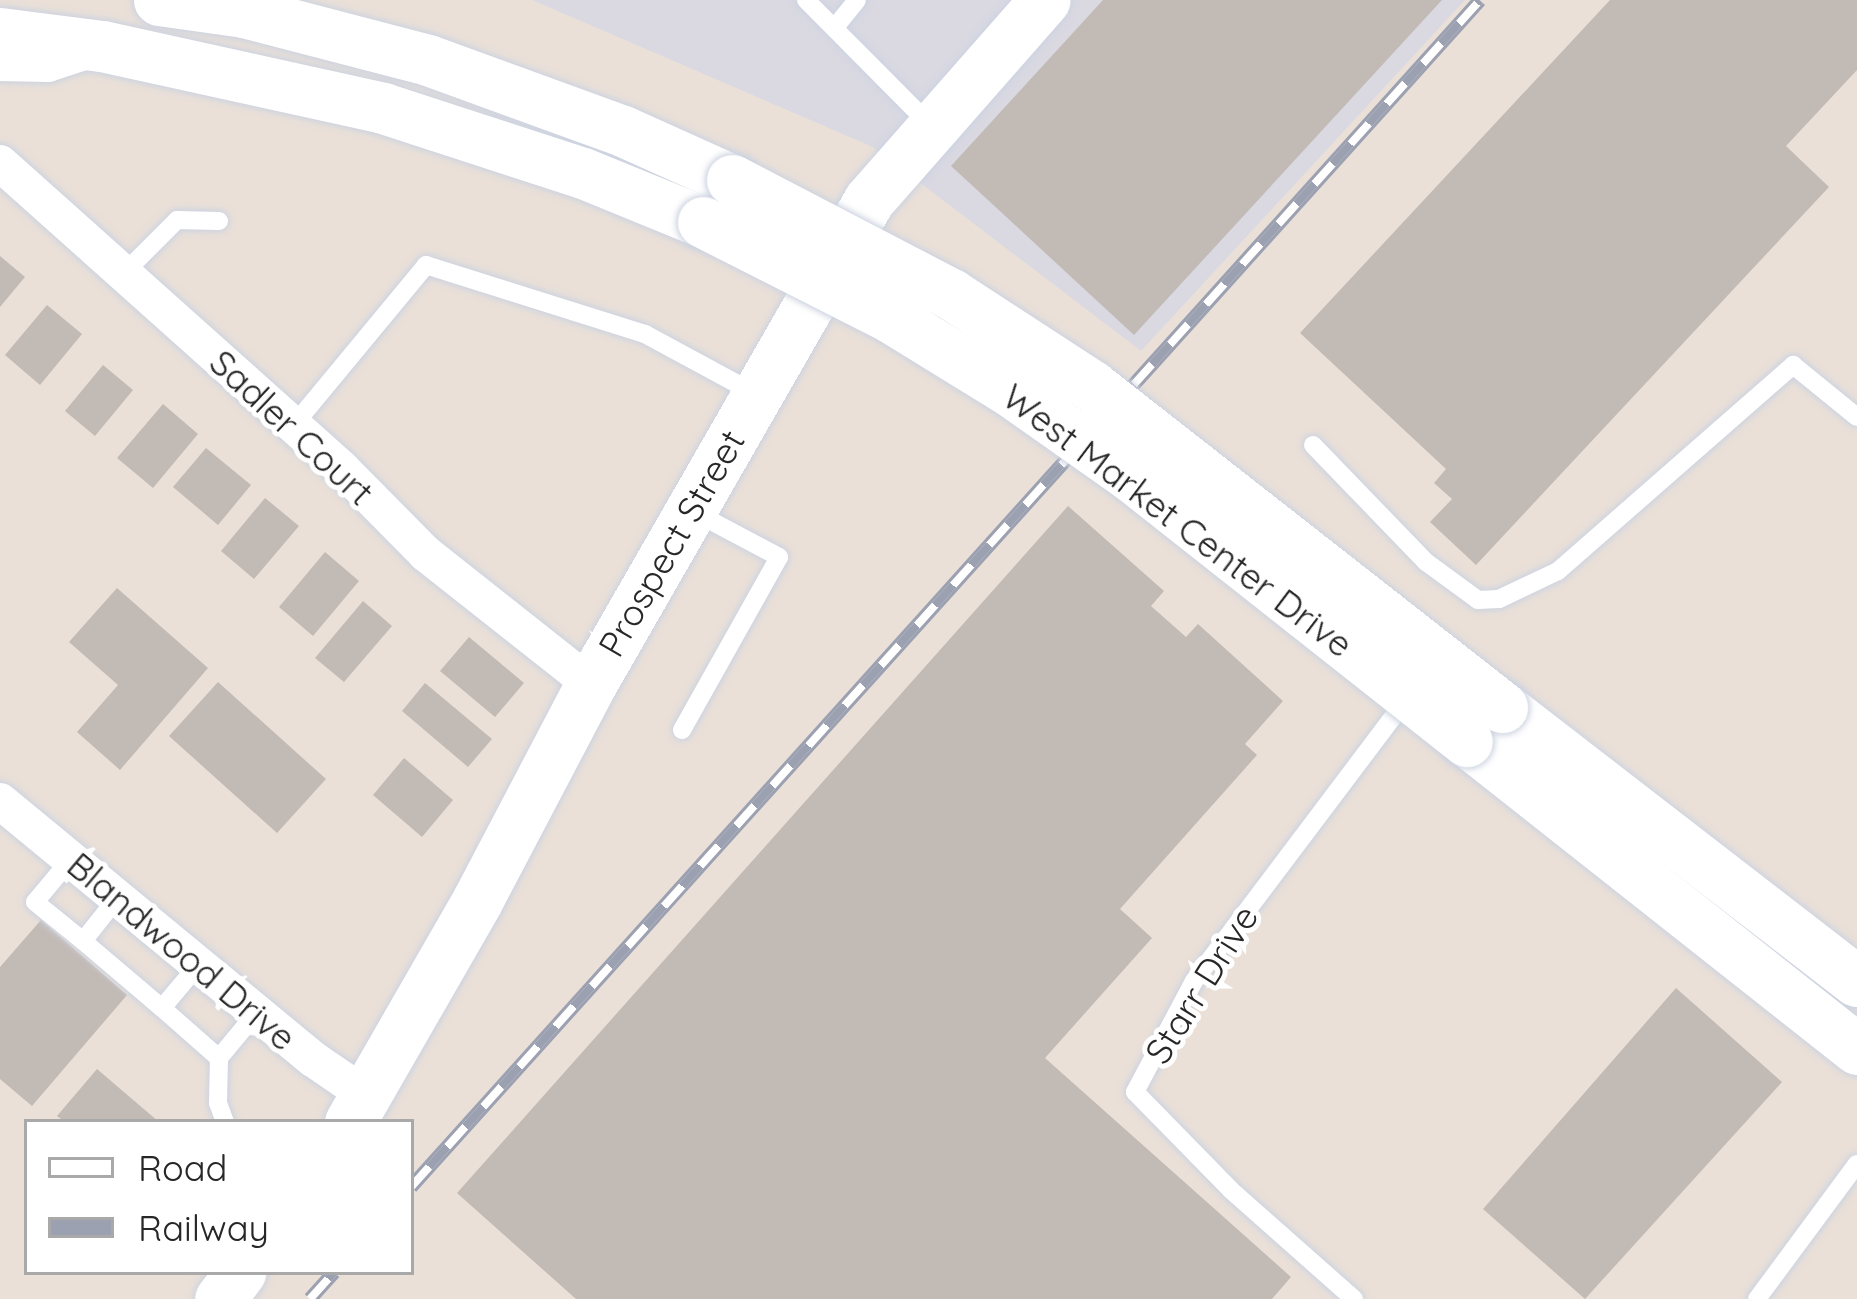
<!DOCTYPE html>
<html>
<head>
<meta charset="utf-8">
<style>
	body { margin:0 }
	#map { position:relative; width:1857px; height:1299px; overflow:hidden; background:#eae0d8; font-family:Quicksand,sans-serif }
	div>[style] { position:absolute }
	.industrial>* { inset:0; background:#dad9e2 }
	.building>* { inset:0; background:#c2bab5 }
	.roads { filter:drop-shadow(0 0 3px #cdd3e0) drop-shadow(0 0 3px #cdd3e0) }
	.lane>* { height:18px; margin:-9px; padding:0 9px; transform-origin:9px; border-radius:9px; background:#fff }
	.street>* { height:36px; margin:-18px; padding:0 18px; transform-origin:18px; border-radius:18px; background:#fff }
	.secondary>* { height:51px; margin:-25.5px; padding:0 25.5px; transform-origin:25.5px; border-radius:25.5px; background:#fff }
	.rail>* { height:14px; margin-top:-7px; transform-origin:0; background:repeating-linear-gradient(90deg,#fff 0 27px,#9ba1b1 0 54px); box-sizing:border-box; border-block:3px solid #9ba1b1 }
	.bridges { filter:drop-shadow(0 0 3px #cdd3e0) drop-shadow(0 0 3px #cdd3e0) }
	.secondary-bridge>* { height:51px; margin:-25.5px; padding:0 25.5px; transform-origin:25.5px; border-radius:25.5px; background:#fff }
	span { translate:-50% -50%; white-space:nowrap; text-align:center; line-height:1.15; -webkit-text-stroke:10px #fff; paint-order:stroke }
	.street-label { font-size:36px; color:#272727 }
	.legend { position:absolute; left:24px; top:1119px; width:390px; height:156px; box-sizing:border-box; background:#fff; border:3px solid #a9a9a9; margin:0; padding:15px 21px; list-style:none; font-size:36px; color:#272727 }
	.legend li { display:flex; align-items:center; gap:24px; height:60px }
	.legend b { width:60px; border:3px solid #a9a9a9 }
</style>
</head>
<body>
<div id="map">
	<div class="industrial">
		<div style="clip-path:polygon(532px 0,1465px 0,1141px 351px,873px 147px)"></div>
	</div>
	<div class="building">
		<div style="clip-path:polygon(1103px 0,1442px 0,1134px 335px,951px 166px)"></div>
		<div style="clip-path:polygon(1610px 0,1857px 0,1857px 70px,1786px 146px,1829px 187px,1476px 565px,1430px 522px,1452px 499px,1434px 483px,1446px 469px,1300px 333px)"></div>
		<div style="clip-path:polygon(0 256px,25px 277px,0 307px)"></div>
		<div style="clip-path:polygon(47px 305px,82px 334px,40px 385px,5px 355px)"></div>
		<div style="clip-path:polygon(103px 365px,133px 390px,95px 436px,65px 411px)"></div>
		<div style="clip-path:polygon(163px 404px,198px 434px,153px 488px,117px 458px)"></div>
		<div style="clip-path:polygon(206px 448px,251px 485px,218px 525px,173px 487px)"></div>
		<div style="clip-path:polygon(265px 498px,299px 526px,254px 579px,221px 551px)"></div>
		<div style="clip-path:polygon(1068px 506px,1164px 591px,1151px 606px,1186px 637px,1198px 624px,1283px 701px,1245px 744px,1257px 755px,1120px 909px,1152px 938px,1045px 1058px,1291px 1277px,1272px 1299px,576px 1299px,457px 1193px)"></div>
		<div style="clip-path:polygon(325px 552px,359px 581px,313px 636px,279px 607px)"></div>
		<div style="clip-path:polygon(117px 588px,208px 668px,120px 770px,77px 732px,118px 685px,69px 642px)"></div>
		<div style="clip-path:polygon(363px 601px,392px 626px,344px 682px,315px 658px)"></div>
		<div style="clip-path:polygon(469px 637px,524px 683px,495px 717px,440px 671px)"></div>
		<div style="clip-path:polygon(218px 682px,326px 779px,277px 833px,169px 736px)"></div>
		<div style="clip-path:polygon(425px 683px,492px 739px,468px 767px,402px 711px)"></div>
		<div style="clip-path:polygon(404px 758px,453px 800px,422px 837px,373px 795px)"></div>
		<div style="clip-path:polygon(41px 920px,127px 995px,32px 1106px,0 1079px,0 967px)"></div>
		<div style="clip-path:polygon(1676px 988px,1782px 1082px,1585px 1299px,1483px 1209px)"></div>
		<div style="clip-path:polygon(97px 1069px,159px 1122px,65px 1122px,57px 1116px)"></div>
	</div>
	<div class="roads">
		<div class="lane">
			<div style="left:806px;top:0;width:175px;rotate:45.2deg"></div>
			<div style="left:836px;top:26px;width:33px;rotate:-51deg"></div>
			<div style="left:123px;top:274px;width:76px;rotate:-45deg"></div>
			<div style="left:177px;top:220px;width:42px;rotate:1.4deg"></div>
			<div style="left:293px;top:426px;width:209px;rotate:-50.4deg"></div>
			<div style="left:426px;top:265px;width:230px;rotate:17.5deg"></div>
			<div style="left:645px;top:334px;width:126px;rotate:28.4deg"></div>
			<div style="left:1313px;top:445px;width:163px;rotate:46deg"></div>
			<div style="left:1426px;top:562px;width:64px;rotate:36.2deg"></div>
			<div style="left:1478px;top:600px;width:21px;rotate:-3deg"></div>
			<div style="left:1499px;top:599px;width:65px;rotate:-25.4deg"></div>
			<div style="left:1558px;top:571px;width:313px;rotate:-41.2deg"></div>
			<div style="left:1793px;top:365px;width:82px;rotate:39.1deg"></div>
			<div style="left:682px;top:730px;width:198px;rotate:-60.7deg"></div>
			<div style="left:779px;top:557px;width:96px;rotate:-152.1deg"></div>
			<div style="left:71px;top:859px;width:56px;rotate:129.9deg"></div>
			<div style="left:35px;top:902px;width:62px;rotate:39.1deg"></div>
			<div style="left:118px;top:897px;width:56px;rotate:128.5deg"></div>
			<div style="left:83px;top:941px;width:104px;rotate:40.3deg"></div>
			<div style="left:199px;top:964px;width:57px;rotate:130.1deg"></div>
			<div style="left:162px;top:1008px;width:76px;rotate:41.3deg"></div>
			<div style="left:219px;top:1058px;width:60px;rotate:-50.4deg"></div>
			<div style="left:219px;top:1058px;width:45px;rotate:91.3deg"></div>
			<div style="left:218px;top:1103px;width:20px;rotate:70deg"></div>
			<div style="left:1354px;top:1299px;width:164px;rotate:-138.5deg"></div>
			<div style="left:1231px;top:1190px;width:137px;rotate:-134.4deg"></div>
			<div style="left:1135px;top:1092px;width:126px;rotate:-62deg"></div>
			<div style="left:1194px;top:981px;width:354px;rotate:-53deg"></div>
			<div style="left:1757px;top:1299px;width:168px;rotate:-53.5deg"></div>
		</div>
		<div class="street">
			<div style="left:0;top:63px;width:48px;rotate:1.2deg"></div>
			<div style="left:48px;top:64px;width:44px;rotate:-18.4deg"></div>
			<div style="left:0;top:163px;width:459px;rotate:41.8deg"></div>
			<div style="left:342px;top:469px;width:118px;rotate:45.3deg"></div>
			<div style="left:425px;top:553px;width:211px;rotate:38.3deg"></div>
			<div style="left:0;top:801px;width:406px;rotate:39.5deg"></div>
			<div style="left:313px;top:1059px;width:65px;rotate:34.4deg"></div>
		</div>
		<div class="secondary">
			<div style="left:159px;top:0;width:86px;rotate:8deg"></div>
			<div style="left:244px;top:12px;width:190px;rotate:14.6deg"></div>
			<div style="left:428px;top:60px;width:208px;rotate:20deg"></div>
			<div style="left:623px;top:131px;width:120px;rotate:24.2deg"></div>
			<div style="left:0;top:33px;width:103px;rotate:7.3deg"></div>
			<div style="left:102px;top:46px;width:288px;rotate:12.4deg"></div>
			<div style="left:383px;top:108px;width:210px;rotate:18deg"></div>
			<div style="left:583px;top:173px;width:130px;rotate:22.2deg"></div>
			<div style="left:1502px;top:707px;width:448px;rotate:37.7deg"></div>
			<div style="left:1467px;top:741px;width:497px;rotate:38.3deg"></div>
			<div style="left:350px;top:1122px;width:255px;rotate:-60.1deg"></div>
			<div style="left:477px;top:901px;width:245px;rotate:-62.3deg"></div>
			<div style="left:591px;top:684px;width:558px;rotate:-60.13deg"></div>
			<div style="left:869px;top:200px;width:266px;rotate:-48.7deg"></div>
			<div style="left:220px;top:1299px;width:34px;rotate:-53deg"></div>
		</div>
	</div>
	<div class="rail">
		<div style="left:411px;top:1187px;width:1597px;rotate:-47.99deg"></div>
		<div style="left:310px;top:1299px;width:36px;rotate:-48deg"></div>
	</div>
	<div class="bridges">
		<div class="secondary-bridge">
			<div style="left:732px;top:180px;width:247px;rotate:27.5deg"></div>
			<div style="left:951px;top:294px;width:168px;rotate:33.1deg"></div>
			<div style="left:1092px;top:386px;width:521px;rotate:38.06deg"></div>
			<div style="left:703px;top:222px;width:210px;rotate:26.9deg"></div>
			<div style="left:890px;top:317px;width:143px;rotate:31.6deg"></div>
			<div style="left:1012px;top:392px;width:146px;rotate:35.2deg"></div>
			<div style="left:1131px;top:476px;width:428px;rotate:38.3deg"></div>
		</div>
	</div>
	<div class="street-label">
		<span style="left:292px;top:427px;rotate:43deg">Sadler Court</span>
		<span style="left:1178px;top:520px;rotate:37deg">West Market Center Drive</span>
		<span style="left:671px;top:543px;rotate:-60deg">Prospect Street</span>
		<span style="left:182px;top:951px;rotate:40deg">Blandwood Drive</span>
		<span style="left:1201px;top:984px;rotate:-58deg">Starr Drive</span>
	</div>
	<ul class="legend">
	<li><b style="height:15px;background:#fff"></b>Road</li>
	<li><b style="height:15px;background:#9ba1b1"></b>Railway</li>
	</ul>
</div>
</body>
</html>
